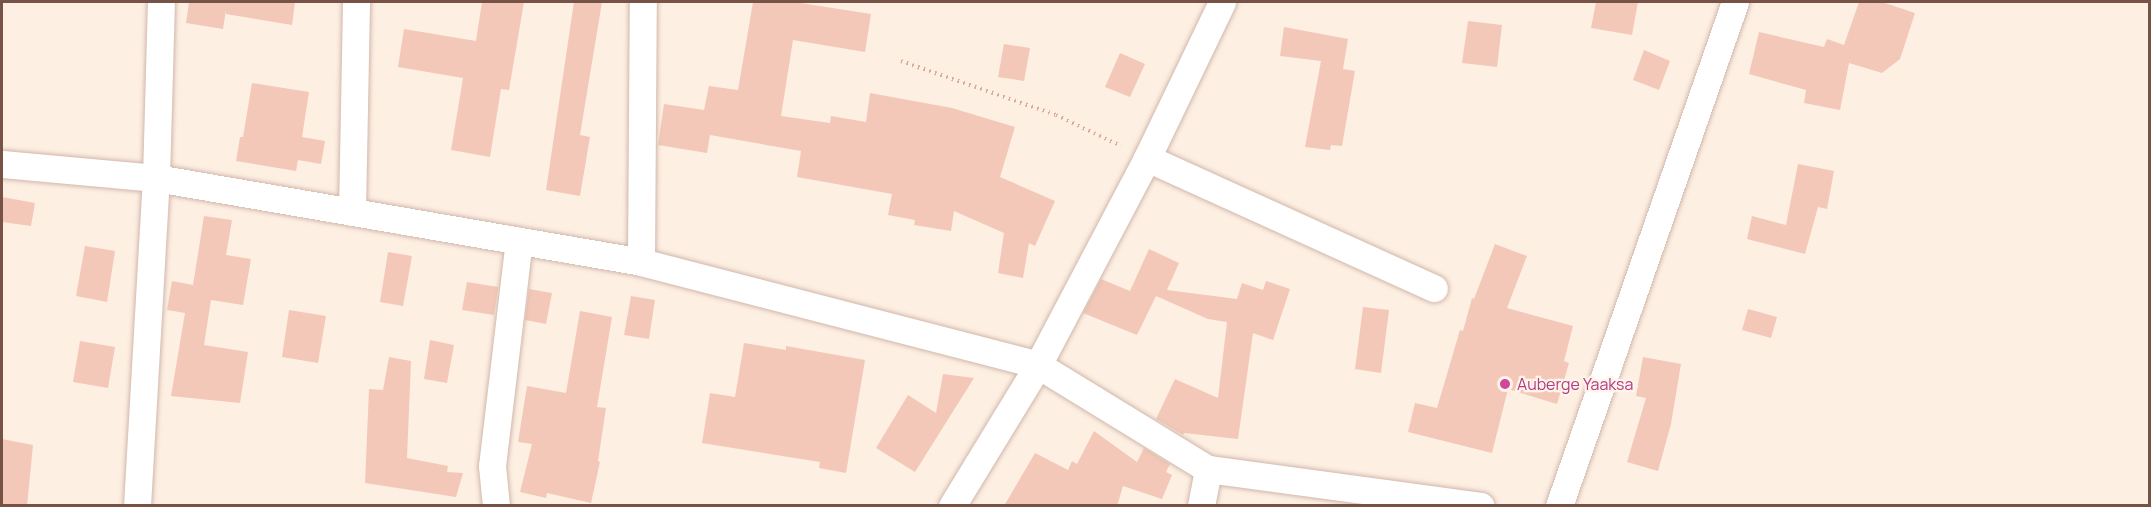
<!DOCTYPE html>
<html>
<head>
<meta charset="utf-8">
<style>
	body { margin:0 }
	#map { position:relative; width:2151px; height:507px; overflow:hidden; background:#fdefe2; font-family:Manrope,sans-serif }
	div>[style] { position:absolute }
	.building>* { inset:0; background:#f4c8b8 }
	.path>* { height:4px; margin-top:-2px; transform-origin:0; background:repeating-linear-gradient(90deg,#d9ab9b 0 1.5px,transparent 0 6px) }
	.roads { filter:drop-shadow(0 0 2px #d1b7ab) drop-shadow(0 0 2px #d1b7ab) }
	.street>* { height:27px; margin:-13.5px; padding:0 13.5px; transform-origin:13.5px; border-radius:13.5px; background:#fff }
	.dots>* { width:16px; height:16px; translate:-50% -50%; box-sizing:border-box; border:3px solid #fff4e9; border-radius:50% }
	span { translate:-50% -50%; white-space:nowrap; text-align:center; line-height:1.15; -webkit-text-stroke:4.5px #fff4e9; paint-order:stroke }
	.hotel-label { font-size:16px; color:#b23c85 }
	.left { translate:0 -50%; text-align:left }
	.frame { position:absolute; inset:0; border:3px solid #765247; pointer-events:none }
</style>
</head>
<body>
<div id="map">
	<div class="building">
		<div style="clip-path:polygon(189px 2px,295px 2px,292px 25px,226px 14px,226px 10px,223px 29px,186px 23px)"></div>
		<div style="clip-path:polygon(482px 2px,524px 2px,509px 90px,501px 89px,490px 157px,451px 150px,463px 78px,398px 67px,404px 29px,476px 41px)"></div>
		<div style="clip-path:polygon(574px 2px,602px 2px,580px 135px,590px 137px,580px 196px,546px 190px)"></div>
		<div style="clip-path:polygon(753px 2px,794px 2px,871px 14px,865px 52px,793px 40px,781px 116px,830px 123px,831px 116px,866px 122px,870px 93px,952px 108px,1015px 127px,1000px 177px,1055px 201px,1035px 246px,1029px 243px,1023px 278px,998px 273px,1004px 233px,954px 211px,951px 231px,914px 225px,915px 220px,888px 215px,892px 194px,797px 177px,801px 151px,710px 135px,707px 153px,658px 145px,664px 104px,704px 110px,709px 86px,738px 90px)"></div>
		<div style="clip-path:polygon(1596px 2px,1638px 2px,1632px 35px,1591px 28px)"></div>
		<div style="clip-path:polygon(1859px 2px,1882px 2px,1915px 13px,1900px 59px,1882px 73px,1849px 63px,1840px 110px,1804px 103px,1806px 90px,1749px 74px,1759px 32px,1824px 47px,1827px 39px,1844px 45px)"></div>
		<div style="clip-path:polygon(1468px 21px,1502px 25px,1497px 67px,1462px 63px)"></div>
		<div style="clip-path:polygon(1284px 27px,1348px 39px,1343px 69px,1355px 71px,1342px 146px,1331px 145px,1330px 150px,1305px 147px,1321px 61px,1280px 56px)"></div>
		<div style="clip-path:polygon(1004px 44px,1030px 48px,1024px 81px,998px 77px)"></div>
		<div style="clip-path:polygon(1644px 50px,1670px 61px,1659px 90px,1633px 80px)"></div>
		<div style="clip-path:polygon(1120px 53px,1145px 64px,1130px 97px,1105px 87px)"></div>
		<div style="clip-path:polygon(252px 83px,309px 92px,302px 137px,325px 141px,321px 164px,298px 160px,296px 171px,236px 161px,240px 137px,243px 137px)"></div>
		<div style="clip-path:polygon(1798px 164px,1834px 171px,1827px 209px,1818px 207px,1805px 254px,1747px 239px,1752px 216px,1786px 225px)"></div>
		<div style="clip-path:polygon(2px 197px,35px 203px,31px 226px,2px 222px)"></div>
		<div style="clip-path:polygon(204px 216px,232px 220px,226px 255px,251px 259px,243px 305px,211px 300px,204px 345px,248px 352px,240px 403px,171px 396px,185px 313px,167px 310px,172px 281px,193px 285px)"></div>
		<div style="clip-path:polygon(1495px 244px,1527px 256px,1507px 308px,1573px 326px,1564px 361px,1569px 363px,1557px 404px,1508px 389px,1492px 453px,1408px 432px,1415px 403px,1437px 408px,1460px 330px,1463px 331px,1472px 298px,1474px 299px)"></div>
		<div style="clip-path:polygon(85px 246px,115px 251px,107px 302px,76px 296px)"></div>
		<div style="clip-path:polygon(1149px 249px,1179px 263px,1167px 290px,1237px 299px,1242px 283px,1263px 290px,1266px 281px,1290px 289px,1273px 340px,1253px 333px,1238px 439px,1184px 433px,1183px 435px,1156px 419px,1175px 379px,1218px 398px,1227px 322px,1208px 319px,1156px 296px,1137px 335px,1083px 313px,1101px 279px,1130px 291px)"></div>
		<div style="clip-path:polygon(388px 252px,412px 256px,403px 306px,380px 302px)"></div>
		<div style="clip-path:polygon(467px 282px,498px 287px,494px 315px,462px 310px)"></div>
		<div style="clip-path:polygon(529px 289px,552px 293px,546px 324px,525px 320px)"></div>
		<div style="clip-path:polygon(631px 296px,655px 300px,649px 339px,624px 335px)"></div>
		<div style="clip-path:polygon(1363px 307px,1389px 310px,1381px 373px,1355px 369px)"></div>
		<div style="clip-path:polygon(1748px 309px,1777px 317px,1771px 338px,1742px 330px)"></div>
		<div style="clip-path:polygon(289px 310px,326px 316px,318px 363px,282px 357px)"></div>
		<div style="clip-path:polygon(580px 311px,612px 317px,597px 407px,606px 408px,598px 461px,600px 462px,591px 503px,547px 493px,546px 498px,520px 492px,532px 444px,518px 442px,527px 386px,566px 393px)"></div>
		<div style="clip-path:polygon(430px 340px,454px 345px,447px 383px,424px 379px)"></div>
		<div style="clip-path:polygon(80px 341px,115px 347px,108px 388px,73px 382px)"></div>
		<div style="clip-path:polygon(744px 343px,786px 350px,786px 346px,865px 360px,846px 473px,819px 468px,820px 462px,702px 443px,710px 393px,735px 397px)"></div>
		<div style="clip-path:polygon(389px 357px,411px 361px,407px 458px,448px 466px,447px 472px,463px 473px,456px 497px,365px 483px,369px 389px,383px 390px)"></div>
		<div style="clip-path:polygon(1643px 357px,1681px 364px,1671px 424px,1658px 471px,1627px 462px,1646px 398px,1636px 396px)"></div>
		<div style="clip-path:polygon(943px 374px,974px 378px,915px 472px,876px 448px,908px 395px,936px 413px)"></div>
		<div style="clip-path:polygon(1094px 431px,1137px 462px,1144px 448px,1170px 464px,1166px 472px,1172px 475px,1162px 499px,1123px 486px,1117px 506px,1004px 506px,1035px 453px,1068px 470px,1072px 461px,1077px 464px)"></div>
		<div style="clip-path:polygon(2px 439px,33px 445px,27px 506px,2px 506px)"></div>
	</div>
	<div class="path">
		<div style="left:901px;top:61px;width:164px;rotate:19.2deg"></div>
		<div style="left:1056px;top:115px;width:72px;rotate:25.5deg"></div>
	</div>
	<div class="roads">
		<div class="street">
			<div style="left:1147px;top:158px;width:315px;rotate:24.4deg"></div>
			<div style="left:2px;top:164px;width:155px;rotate:5.2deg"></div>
			<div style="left:156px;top:178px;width:492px;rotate:9.8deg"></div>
			<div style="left:641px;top:262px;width:410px;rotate:14.5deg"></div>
			<div style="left:1038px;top:365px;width:199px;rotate:31.5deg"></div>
			<div style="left:1208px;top:469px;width:275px;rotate:7.7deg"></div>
			<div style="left:352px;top:212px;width:210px;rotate:-88.9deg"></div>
			<div style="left:641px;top:262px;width:260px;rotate:-89.6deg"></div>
			<div style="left:137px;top:506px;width:329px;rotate:-86.7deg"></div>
			<div style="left:156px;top:178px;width:176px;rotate:-88.4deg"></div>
			<div style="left:496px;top:506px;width:40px;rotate:-95.7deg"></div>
			<div style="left:492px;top:466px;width:227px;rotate:-83.2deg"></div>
			<div style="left:952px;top:506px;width:165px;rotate:-58.6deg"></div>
			<div style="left:1038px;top:365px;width:234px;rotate:-62.2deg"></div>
			<div style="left:1147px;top:158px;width:173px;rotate:-64.3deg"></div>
			<div style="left:1201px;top:506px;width:38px;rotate:-79deg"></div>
			<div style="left:1559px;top:506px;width:534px;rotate:-70.75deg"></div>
		</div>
	</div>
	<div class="dots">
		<div style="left:1505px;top:384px;background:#d1479c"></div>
	</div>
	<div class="hotel-label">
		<span class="left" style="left:1517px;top:384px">Auberge Yaaksa</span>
	</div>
	<div class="frame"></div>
</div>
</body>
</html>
